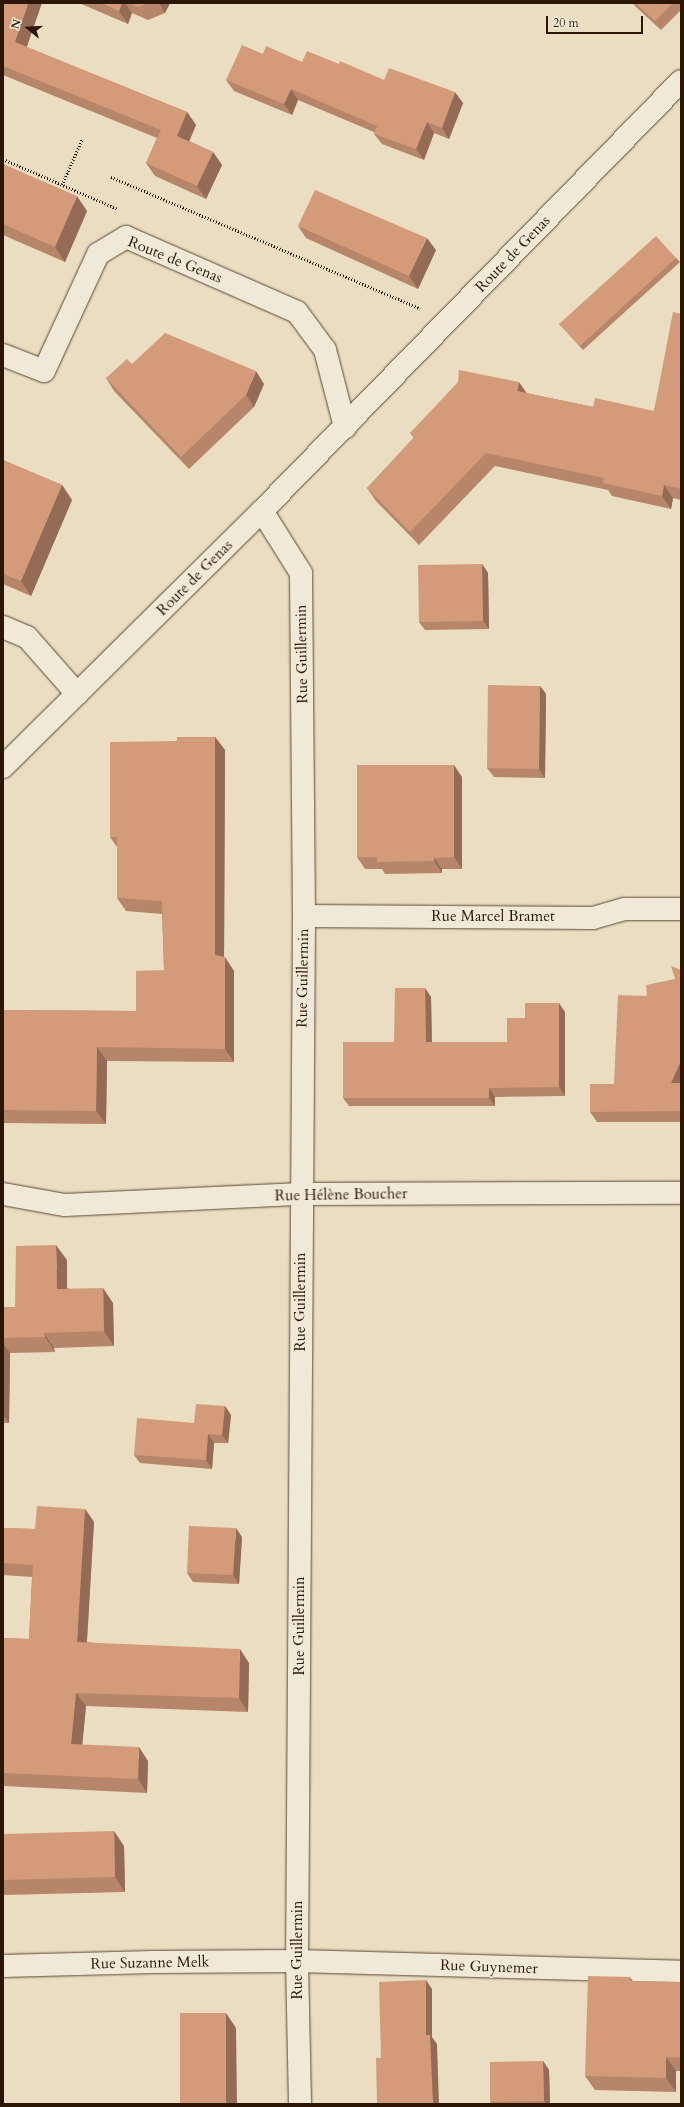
<!DOCTYPE html>
<html>
<head>
<meta charset="utf-8">
<style>
	body { margin:0 }
	#map { position:relative; width:684px; height:2107px; overflow:hidden; background:#eaddc1; font-family:Cardo,serif }
	div>[style] { position:absolute }
	.path>* { height:2.5px; margin-top:-1.25px; transform-origin:0; background:repeating-linear-gradient(90deg,#2c1706 0 1px,transparent 0 3px) }
	.roads { filter:drop-shadow(0 0 1px #5c4835) drop-shadow(0 0 1px #5c4835) }
	.street>* { height:22px; margin:-11px; padding:0 11px; transform-origin:11px; border-radius:11px; background:#f1e9d7 }
	.secondary>* { height:22px; margin:-11px; padding:0 11px; transform-origin:11px; border-radius:11px; background:#f1e9d7 }
	.wall>* { inset:0; background:#b6856a }
	.shaded-wall>* { inset:0; background:#946c56 }
	.building>* { inset:0; background:#d49b7b }
	span { translate:-50% -50%; white-space:nowrap; text-align:center; line-height:1.15; -webkit-text-stroke:3.5px #f1e9d7; paint-order:stroke }
	.street-label { font-size:15px; color:#2c1706 }
	.frame { position:absolute; inset:0; border:4px solid #2c1706; pointer-events:none }
	.north { position:absolute; left:8px; top:8px; width:40px; height:40px; -webkit-text-stroke:3px #f1e9d7; paint-order:stroke; rotate:288deg; font-size:11px; font-weight:700; line-height:16px; text-align:center; color:#2c1706 }
	.north::after { content:''; display:block; margin:auto; width:14px; height:18px; background:#2c1706; clip-path:polygon(50% 0,100% 100%,50% 72%,0 100%) }
	.scale { position:absolute; left:546px; top:16px; width:97px; height:18px; box-sizing:border-box; border:2px solid #2c1706; border-top:0; padding-left:5px; font-size:12px; line-height:14px; white-space:nowrap; color:#2c1706; -webkit-text-stroke:3px #f1e9d7; paint-order:stroke }
</style>
</head>
<body>
<div id="map">
	<div class="path">
		<div style="left:3px;top:159px;width:125px;rotate:23.5deg"></div>
		<div style="left:111px;top:177px;width:336px;rotate:23deg"></div>
		<div style="left:62px;top:185px;width:50px;rotate:-66.5deg"></div>
	</div>
	<div class="roads">
		<div class="street">
			<div style="left:3px;top:355px;width:44px;rotate:21.3deg"></div>
			<div style="left:44px;top:371px;width:129px;rotate:-65.2deg"></div>
			<div style="left:98px;top:254px;width:33px;rotate:-31deg"></div>
			<div style="left:126px;top:237px;width:187px;rotate:23.7deg"></div>
			<div style="left:297px;top:312px;width:47px;rotate:53.6deg"></div>
			<div style="left:325px;top:350px;width:80px;rotate:75.4deg"></div>
			<div style="left:262px;top:511px;width:73px;rotate:57.8deg"></div>
			<div style="left:301px;top:573px;width:343px;rotate:89.5deg"></div>
			<div style="left:304px;top:916px;width:1045px;rotate:90.38deg"></div>
			<div style="left:297px;top:1961px;width:143px;rotate:88.8deg"></div>
			<div style="left:3px;top:627px;width:26px;rotate:23deg"></div>
			<div style="left:27px;top:637px;width:76px;rotate:48.7deg"></div>
			<div style="left:304px;top:916px;width:289px;rotate:0.4deg"></div>
			<div style="left:593px;top:918px;width:33px;rotate:-16deg"></div>
			<div style="left:625px;top:909px;width:56px"></div>
			<div style="left:3px;top:1194px;width:63px;rotate:10.1deg"></div>
			<div style="left:65px;top:1205px;width:236px;rotate:-2.7deg"></div>
			<div style="left:301px;top:1194px;width:380px;rotate:-0.2deg"></div>
			<div style="left:3px;top:1966px;width:150px;rotate:-1.5deg"></div>
			<div style="left:153px;top:1962px;width:144px;rotate:-0.4deg"></div>
			<div style="left:297px;top:1961px;width:384px;rotate:1.6deg"></div>
		</div>
		<div class="secondary">
			<div style="left:3px;top:767px;width:364px;rotate:-44.7deg"></div>
			<div style="left:262px;top:511px;width:600px;rotate:-45.74deg"></div>
		</div>
	</div>
	<div class="wall">
		<div style="clip-path:polygon(3px 3px,26px 47px,187px 112px,196px 125px,189px 141px,213px 152px,222px 165px,206px 199px,155px 176px,146px 163px,157px 138px,3px 75px)"></div>
		<div style="clip-path:polygon(79px 3px,170px 3px,165px 13px,148px 20px,132px 13px,128px 24px)"></div>
		<div style="clip-path:polygon(633px 3px,681px 3px,681px 10px,661px 30px,635px 6px)"></div>
		<div style="clip-path:polygon(263px 54px,302px 62px,339px 64px,384px 80px,463px 103px,449px 139px,434px 133px,424px 160px,382px 144px,374px 134px,374px 132px,298px 100px,292px 115px,234px 91px,226px 80px)"></div>
		<div style="clip-path:polygon(3px 164px,87px 211px,65px 262px,3px 235px)"></div>
		<div style="clip-path:polygon(298px 226px,436px 250px,418px 289px,306px 238px)"></div>
		<div style="clip-path:polygon(676px 258px,680px 262px,583px 350px,563px 328px,559px 324px)"></div>
		<div style="clip-path:polygon(681px 314px,681px 500px,673px 498px,671px 509px,612px 496px,608px 490px,495px 466px,419px 545px,376px 501px,367px 488px,414px 438px,410px 433px,526px 393px,593px 407px,654px 411px)"></div>
		<div style="clip-path:polygon(132px 364px,264px 384px,254px 407px,189px 469px,114px 391px,106px 378px)"></div>
		<div style="clip-path:polygon(3px 460px,62px 485px,72px 500px,31px 596px,3px 584px)"></div>
		<div style="clip-path:polygon(482px 564px,488px 573px,489px 629px,425px 630px,419px 622px)"></div>
		<div style="clip-path:polygon(540px 686px,546px 694px,545px 778px,494px 777px,487px 768px)"></div>
		<div style="clip-path:polygon(215px 737px,225px 750px,224px 957px,234px 971px,234px 1062px,107px 1061px,106px 1124px,3px 1123px,3px 1010px,136px 1011px,164px 970px,162px 914px,126px 911px,117px 898px,117px 847px,110px 837px,177px 741px)"></div>
		<div style="clip-path:polygon(462px 777px,462px 869px,442px 869px,442px 873px,385px 874px,382px 869px,365px 869px,357px 857px)"></div>
		<div style="clip-path:polygon(681px 970px,681px 1122px,597px 1122px,590px 1112px,614px 1084px,675px 979px)"></div>
		<div style="clip-path:polygon(425px 988px,431px 997px,432px 1042px,507px 1042px,525px 1018px,565px 1012px,565px 1096px,495px 1097px,495px 1106px,349px 1106px,343px 1098px,394px 1042px)"></div>
		<div style="clip-path:polygon(67px 1260px,67px 1288px,113px 1303px,114px 1346px,54px 1348px,55px 1352px,10px 1353px,9px 1423px,3px 1423px,3px 1307px,15px 1307px)"></div>
		<div style="clip-path:polygon(225px 1406px,231px 1415px,228px 1443px,214px 1443px,212px 1469px,140px 1463px,134px 1455px,194px 1423px)"></div>
		<div style="clip-path:polygon(85px 1509px,94px 1522px,87px 1642px,249px 1663px,248px 1712px,86px 1706px,82px 1745px,148px 1761px,147px 1793px,3px 1786px,3px 1638px,29px 1639px,32px 1577px,3px 1575px,3px 1528px,35px 1529px)"></div>
		<div style="clip-path:polygon(242px 1537px,239px 1584px,193px 1582px,187px 1573px)"></div>
		<div style="clip-path:polygon(3px 1834px,124px 1846px,125px 1892px,3px 1895px)"></div>
		<div style="clip-path:polygon(630px 1977px,633px 1981px,681px 1982px,681px 2071px,676px 2071px,676px 2092px,595px 2090px,585px 2076px)"></div>
		<div style="clip-path:polygon(543px 2061px,549px 2070px,550px 2104px,491px 2104px,490px 2102px)"></div>
	</div>
	<div class="shaded-wall">
		<div style="clip-path:polygon(28px 3px,42px 3px,24px 55px,15px 42px)"></div>
		<div style="clip-path:polygon(122px 3px,125px 3px,132px 13px,128px 24px,119px 11px)"></div>
		<div style="clip-path:polygon(159px 3px,170px 3px,165px 13px)"></div>
		<div style="clip-path:polygon(291px 89px,298px 100px,292px 115px,284px 104px)"></div>
		<div style="clip-path:polygon(455px 92px,463px 103px,449px 139px,442px 128px)"></div>
		<div style="clip-path:polygon(187px 112px,196px 125px,186px 149px,177px 136px)"></div>
		<div style="clip-path:polygon(427px 122px,434px 133px,424px 160px,416px 149px)"></div>
		<div style="clip-path:polygon(213px 152px,222px 165px,206px 199px,197px 186px)"></div>
		<div style="clip-path:polygon(77px 196px,87px 211px,65px 262px,55px 247px)"></div>
		<div style="clip-path:polygon(427px 238px,436px 250px,418px 289px,409px 276px)"></div>
		<div style="clip-path:polygon(256px 371px,264px 384px,254px 407px,246px 395px)"></div>
		<div style="clip-path:polygon(519px 382px,528px 395px,517px 391px)"></div>
		<div style="clip-path:polygon(62px 485px,72px 500px,31px 596px,21px 581px)"></div>
		<div style="clip-path:polygon(664px 485px,673px 498px,671px 509px,662px 496px)"></div>
		<div style="clip-path:polygon(482px 564px,488px 573px,489px 629px,483px 621px)"></div>
		<div style="clip-path:polygon(540px 686px,546px 694px,545px 778px,539px 769px)"></div>
		<div style="clip-path:polygon(215px 737px,225px 750px,224px 969px,215px 955px)"></div>
		<div style="clip-path:polygon(454px 765px,462px 777px,462px 869px,454px 857px)"></div>
		<div style="clip-path:polygon(434px 858px,442px 869px,442px 873px,434px 861px)"></div>
		<div style="clip-path:polygon(225px 957px,234px 971px,234px 1062px,225px 1049px)"></div>
		<div style="clip-path:polygon(425px 988px,431px 997px,432px 1051px,426px 1042px)"></div>
		<div style="clip-path:polygon(559px 1003px,565px 1012px,565px 1096px,559px 1087px)"></div>
		<div style="clip-path:polygon(97px 1047px,107px 1061px,106px 1124px,96px 1111px)"></div>
		<div style="clip-path:polygon(681px 1061px,681px 1088px,671px 1083px)"></div>
		<div style="clip-path:polygon(489px 1088px,495px 1097px,495px 1106px,489px 1098px)"></div>
		<div style="clip-path:polygon(56px 1245px,67px 1260px,67px 1304px,57px 1289px)"></div>
		<div style="clip-path:polygon(103px 1288px,113px 1303px,114px 1346px,104px 1331px)"></div>
		<div style="clip-path:polygon(44px 1333px,54px 1348px,55px 1352px,45px 1337px)"></div>
		<div style="clip-path:polygon(3px 1343px,10px 1353px,9px 1423px,3px 1415px)"></div>
		<div style="clip-path:polygon(225px 1406px,231px 1415px,228px 1443px,222px 1435px)"></div>
		<div style="clip-path:polygon(208px 1434px,214px 1443px,212px 1469px,206px 1460px)"></div>
		<div style="clip-path:polygon(85px 1509px,94px 1522px,86px 1655px,77px 1642px)"></div>
		<div style="clip-path:polygon(236px 1528px,242px 1537px,239px 1584px,233px 1575px)"></div>
		<div style="clip-path:polygon(240px 1649px,249px 1663px,248px 1712px,239px 1698px)"></div>
		<div style="clip-path:polygon(76px 1693px,86px 1706px,81px 1758px,71px 1744px)"></div>
		<div style="clip-path:polygon(139px 1747px,148px 1761px,147px 1793px,138px 1779px)"></div>
		<div style="clip-path:polygon(114px 1831px,124px 1846px,125px 1892px,115px 1877px)"></div>
		<div style="clip-path:polygon(426px 1980px,432px 1989px,432px 2037px,437px 2044px,439px 2104px,433px 2104px,426px 2035px)"></div>
		<div style="clip-path:polygon(226px 2013px,236px 2028px,237px 2104px,226px 2104px)"></div>
		<div style="clip-path:polygon(666px 2057px,676px 2071px,676px 2092px,666px 2078px)"></div>
		<div style="clip-path:polygon(543px 2061px,549px 2070px,550px 2104px,546px 2104px,544px 2101px)"></div>
	</div>
	<div class="building">
		<div style="clip-path:polygon(3px 3px,28px 3px,15px 42px,187px 112px,177px 136px,213px 152px,197px 186px,146px 163px,161px 130px,3px 66px)"></div>
		<div style="clip-path:polygon(101px 3px,122px 3px,119px 11px)"></div>
		<div style="clip-path:polygon(129px 3px,148px 3px,139px 7px)"></div>
		<div style="clip-path:polygon(635px 3px,673px 3px,655px 21px)"></div>
		<div style="clip-path:polygon(242px 45px,263px 54px,266px 46px,302px 62px,307px 51px,339px 64px,340px 61px,384px 80px,389px 68px,455px 92px,442px 128px,427px 122px,416px 149px,374px 134px,377px 126px,291px 89px,284px 104px,226px 80px)"></div>
		<div style="clip-path:polygon(3px 164px,77px 196px,55px 247px,3px 224px)"></div>
		<div style="clip-path:polygon(315px 190px,427px 238px,409px 276px,298px 226px)"></div>
		<div style="clip-path:polygon(656px 236px,676px 258px,580px 346px,559px 324px)"></div>
		<div style="clip-path:polygon(673px 312px,681px 314px,681px 489px,664px 485px,662px 496px,603px 483px,604px 478px,486px 453px,410px 532px,367px 488px,414px 437px,410px 433px,458px 382px,459px 370px,519px 382px,517px 391px,593px 407px,595px 398px,654px 411px)"></div>
		<div style="clip-path:polygon(165px 333px,256px 371px,246px 395px,181px 457px,106px 378px,127px 359px,132px 364px)"></div>
		<div style="clip-path:polygon(3px 460px,62px 485px,21px 581px,3px 574px)"></div>
		<div style="clip-path:polygon(482px 564px,483px 621px,419px 622px,418px 565px)"></div>
		<div style="clip-path:polygon(488px 685px,540px 686px,539px 769px,487px 768px)"></div>
		<div style="clip-path:polygon(177px 737px,215px 737px,215px 955px,225px 957px,225px 1049px,97px 1047px,96px 1111px,3px 1110px,3px 1010px,136px 1011px,136px 971px,164px 970px,162px 901px,117px 898px,117px 837px,110px 837px,110px 742px,177px 741px)"></div>
		<div style="clip-path:polygon(357px 765px,454px 765px,454px 857px,434px 858px,434px 861px,377px 862px,377px 857px,357px 857px)"></div>
		<div style="clip-path:polygon(671px 966px,681px 970px,681px 1061px,671px 1083px,681px 1083px,681px 1111px,590px 1112px,590px 1084px,614px 1084px,618px 995px,647px 996px,646px 985px,675px 979px)"></div>
		<div style="clip-path:polygon(395px 988px,425px 988px,426px 1042px,507px 1042px,507px 1018px,525px 1018px,525px 1003px,559px 1003px,559px 1087px,489px 1088px,489px 1098px,343px 1098px,343px 1042px,394px 1042px)"></div>
		<div style="clip-path:polygon(56px 1245px,57px 1289px,103px 1288px,104px 1331px,44px 1333px,45px 1337px,3px 1338px,3px 1307px,15px 1307px,16px 1246px)"></div>
		<div style="clip-path:polygon(196px 1404px,225px 1406px,222px 1435px,208px 1434px,206px 1460px,134px 1455px,137px 1418px,194px 1423px)"></div>
		<div style="clip-path:polygon(37px 1506px,85px 1509px,77px 1642px,240px 1649px,239px 1698px,76px 1693px,71px 1744px,139px 1747px,138px 1779px,3px 1773px,3px 1638px,29px 1639px,33px 1565px,3px 1563px,3px 1528px,35px 1529px)"></div>
		<div style="clip-path:polygon(189px 1526px,236px 1528px,233px 1575px,187px 1573px)"></div>
		<div style="clip-path:polygon(114px 1831px,115px 1877px,3px 1880px,3px 1834px)"></div>
		<div style="clip-path:polygon(588px 1976px,630px 1977px,630px 1981px,681px 1982px,681px 2058px,666px 2057px,666px 2078px,585px 2076px)"></div>
		<div style="clip-path:polygon(426px 1980px,426px 2035px,430px 2035px,433px 2104px,377px 2104px,376px 2058px,381px 2058px,379px 1982px)"></div>
		<div style="clip-path:polygon(180px 2013px,226px 2013px,226px 2104px,180px 2104px)"></div>
		<div style="clip-path:polygon(543px 2061px,544px 2101px,490px 2102px,490px 2062px)"></div>
	</div>
	<div class="street-label">
		<span style="left:513px;top:254px;rotate:-46deg">Route de Genas</span>
		<span style="left:175px;top:260px;rotate:22deg">Route de Genas</span>
		<span style="left:195px;top:578px;rotate:-45deg">Route de Genas</span>
		<span style="left:302px;top:654px;rotate:-91deg">Rue Guillermin</span>
		<span style="left:493px;top:917px">Rue Marcel Bramet</span>
		<span style="left:303px;top:978px;rotate:-89deg">Rue Guillermin</span>
		<span style="left:341px;top:1195px;rotate:-1deg">Rue Hélène Boucher</span>
		<span style="left:301px;top:1302px;rotate:-90deg">Rue Guillermin</span>
		<span style="left:300px;top:1626px;rotate:-90deg">Rue Guillermin</span>
		<span style="left:298px;top:1950px;rotate:-90deg">Rue Guillermin</span>
		<span style="left:150px;top:1963px;rotate:-1deg">Rue Suzanne Melk</span>
		<span style="left:489px;top:1967px;rotate:2deg">Rue Guynemer</span>
	</div>
	<div class="frame"></div>
	<div class="north">N</div>
	<div class="scale">20 m</div>
</div>
</body>
</html>
